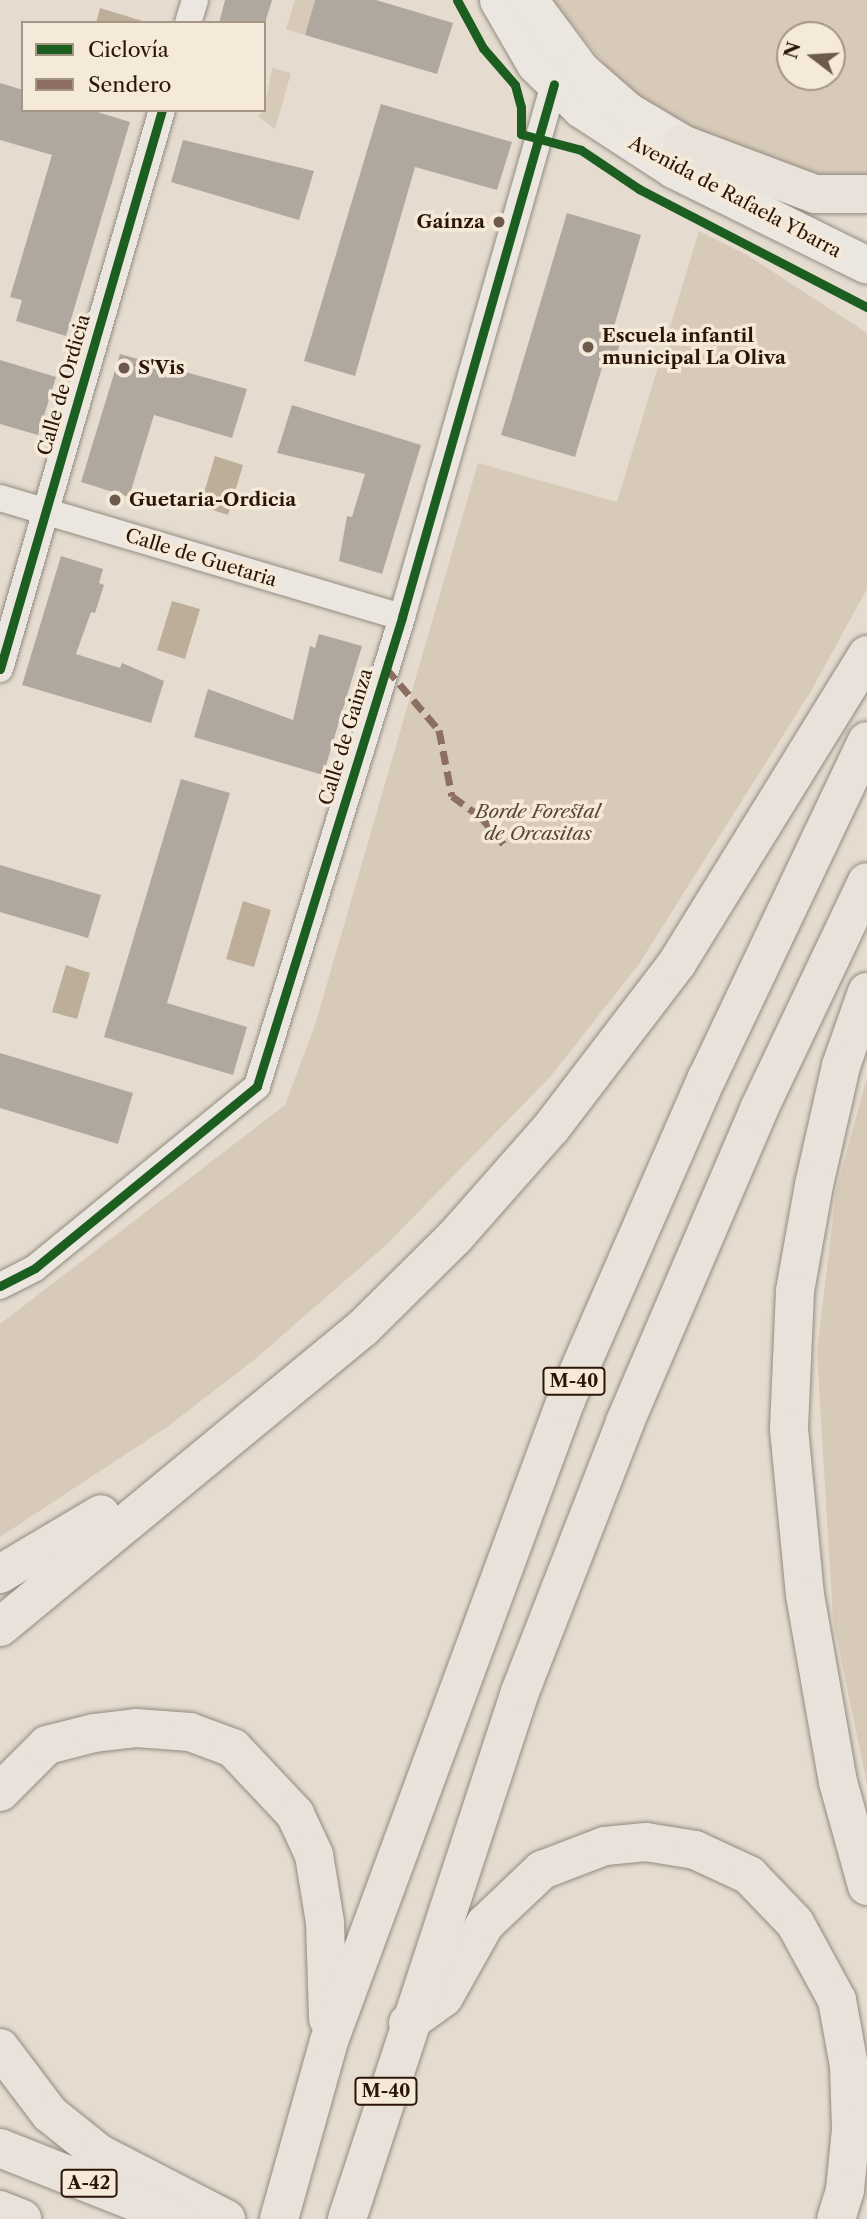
<!DOCTYPE html>
<html>
<head>
<meta charset="utf-8">
<style>
	body { margin:0 }
	#map { position:relative; width:867px; height:2219px; overflow:hidden; background:#e5dccf; font-family:"Libre Caslon Text",serif }
	div>[style] { position:absolute }
	.green>* { inset:0; background:#d8cab8 }
	.water>* { inset:0; background:#bdae9a }
	.building>* { inset:0; background:#b0a89f }
	.roads { filter:drop-shadow(0 0 2px #938b81) drop-shadow(0 0 2px #938b81) }
	.street>* { height:26px; margin:-13px; padding:0 13px; transform-origin:13px; border-radius:13px; background:#ebe6df }
	.secondary>* { height:37px; margin:-18.5px; padding:0 18.5px; transform-origin:18.5px; border-radius:18.5px; background:#ebe6df }
	.highway>* { height:38px; margin:-19px; padding:0 19px; transform-origin:19px; border-radius:19px; background:#e8e2da }
	.quiet>* { height:7px; margin-top:-3.5px; transform-origin:0; background:repeating-linear-gradient(90deg,#8d6e63 0 14px,transparent 0 21px) }
	.cycleway>* { height:9px; margin:-4.5px; padding:0 4.5px; transform-origin:4.5px; border-radius:4.5px; background:#1b5e20 }
	.dots>* { width:19px; height:19px; translate:-50% -50%; box-sizing:border-box; border:4px solid #f5ead9; border-radius:50% }
	span { translate:-50% -50%; white-space:nowrap; text-align:center; line-height:1.15; -webkit-text-stroke:7px #f5ead9; paint-order:stroke }
	.shield-label span { padding:2px 5px; background:#f5ead9; border:2px solid; border-radius:5px; -webkit-text-stroke-width:0 }
	.shield-label { font-size:18px; color:#2b1507; font-weight:700 }
	.street-label { font-size:19px; color:#2b1507 }
	.poi-label { font-size:19px; color:#2b1507; font-weight:700 }
	.right { translate:-100% -50%; text-align:right }
	.left { translate:0 -50%; text-align:left }
	.park-label { font-size:19px; color:#5c4736; font-style:italic }
	.legend { position:absolute; left:21px; top:21px; width:245px; height:91px; box-sizing:border-box; background:#f5ead9; border:2px solid #a49585; margin:0; padding:9px 12px; list-style:none; font-size:21px; color:#2b1507 }
	.legend li { display:flex; align-items:center; gap:14px; height:35px }
	.legend b { width:35px; border:2px solid #a49585 }
	.north { position:absolute; left:776px; top:21px; width:70px; height:70px; box-sizing:border-box; background:#f5ead9; border:2px solid #a49585; border-radius:50%; rotate:287deg; font-size:19px; font-weight:700; line-height:28px; text-align:center; color:#2b1507 }
	.north::after { content:''; display:block; margin:auto; width:24px; height:32px; background:#6c5b4d; clip-path:polygon(50% 0,100% 100%,50% 72%,0 100%) }
</style>
</head>
<body>
<div id="map">
	<div class="green">
		<div style="clip-path:polygon(295px 0,315px 0,305px 35px,286px 29px)"></div>
		<div style="clip-path:polygon(evenodd,553px 0,867px 0,867px 183px,836px 184px,763px 162px,659px 112px,613px 75px,553px 0,790px 35px,832px 35px,832px 77px,790px 77px,790px 35px)"></div>
		<div style="clip-path:polygon(272px 68px,291px 73px,275px 129px,258px 116px,264px 110px)"></div>
		<div style="clip-path:polygon(699px 231px,747px 255px,867px 333px,867px 589px,811px 691px,639px 964px,551px 1076px,386px 1245px,254px 1360px,167px 1427px,0 1537px,0 1324px,285px 1105px,315px 1025px,478px 463px,617px 502px)"></div>
		<div style="clip-path:polygon(867px 1077px,867px 1784px,833px 1620px,817px 1352px,836px 1191px)"></div>
	</div>
	<div class="water">
		<div style="clip-path:polygon(100px 8px,149px 23px,96px 23px)"></div>
		<div style="clip-path:polygon(215px 456px,243px 465px,228px 515px,200px 506px)"></div>
		<div style="clip-path:polygon(172px 601px,200px 609px,185px 659px,157px 650px)"></div>
		<div style="clip-path:polygon(243px 901px,271px 910px,254px 967px,226px 959px)"></div>
		<div style="clip-path:polygon(66px 965px,90px 973px,77px 1019px,52px 1012px)"></div>
	</div>
	<div class="building">
		<div style="clip-path:polygon(225px 0,272px 0,265px 23px,219px 23px)"></div>
		<div style="clip-path:polygon(315px 0,376px 0,453px 23px,437px 74px,305px 35px)"></div>
		<div style="clip-path:polygon(0 83px,23px 90px,23px 110px,91px 110px,130px 122px,66px 336px,16px 321px,22px 300px,10px 297px,52px 155px,0 140px)"></div>
		<div style="clip-path:polygon(381px 104px,512px 142px,497px 190px,415px 167px,355px 376px,304px 361px)"></div>
		<div style="clip-path:polygon(183px 140px,314px 171px,299px 220px,171px 182px)"></div>
		<div style="clip-path:polygon(567px 213px,641px 235px,613px 330px,623px 333px,614px 364px,604px 361px,575px 457px,501px 435px)"></div>
		<div style="clip-path:polygon(120px 354px,247px 389px,232px 438px,154px 415px,129px 497px,81px 482px)"></div>
		<div style="clip-path:polygon(0 360px,56px 377px,38px 435px,0 424px)"></div>
		<div style="clip-path:polygon(292px 405px,421px 445px,382px 574px,339px 561px,347px 516px,352px 517px,365px 474px,277px 453px)"></div>
		<div style="clip-path:polygon(61px 556px,103px 569px,99px 583px,104px 585px,95px 613px,91px 612px,76px 654px,120px 668px,122px 663px,164px 681px,151px 723px,22px 685px)"></div>
		<div style="clip-path:polygon(319px 634px,362px 646px,323px 775px,194px 737px,208px 689px,293px 720px,310px 646px,315px 648px)"></div>
		<div style="clip-path:polygon(181px 779px,230px 793px,167px 1003px,247px 1027px,233px 1075px,104px 1037px)"></div>
		<div style="clip-path:polygon(0 865px,101px 895px,88px 938px,0 912px)"></div>
		<div style="clip-path:polygon(0 1053px,133px 1093px,118px 1144px,0 1108px)"></div>
	</div>
	<div class="roads">
		<div class="street">
			<div style="left:188px;top:23px;width:24px;rotate:-73deg"></div>
			<div style="left:0;top:498px;width:419px;rotate:16.5deg"></div>
			<div style="left:0;top:669px;width:582px;rotate:-73.84deg"></div>
			<div style="left:0;top:1286px;width:39px;rotate:-27deg"></div>
			<div style="left:35px;top:1268px;width:287px;rotate:-39.3deg"></div>
			<div style="left:257px;top:1086px;width:491px;rotate:-72.8deg"></div>
			<div style="left:402px;top:617px;width:554px;rotate:-74.08deg"></div>
		</div>
		<div class="secondary">
			<div style="left:498px;top:0;width:74px;rotate:60deg"></div>
			<div style="left:535px;top:64px;width:64px;rotate:44.4deg"></div>
			<div style="left:581px;top:109px;width:110px;rotate:33.1deg"></div>
			<div style="left:673px;top:169px;width:216px;rotate:26.3deg"></div>
			<div style="left:529px;top:0;width:87px;rotate:53.4deg"></div>
			<div style="left:581px;top:70px;width:62px;rotate:41.1deg"></div>
			<div style="left:628px;top:111px;width:94px;rotate:30.7deg"></div>
		</div>
		<div class="highway">
			<div style="left:682px;top:144px;width:142px;rotate:20.6deg"></div>
			<div style="left:815px;top:194px;width:52px"></div>
			<div style="left:867px;top:992px;width:78px;rotate:109.4deg"></div>
			<div style="left:841px;top:1066px;width:122px;rotate:102.8deg"></div>
			<div style="left:814px;top:1185px;width:108px;rotate:100.2deg"></div>
			<div style="left:795px;top:1291px;width:138px;rotate:92.5deg"></div>
			<div style="left:789px;top:1429px;width:167px;rotate:84.5deg"></div>
			<div style="left:805px;top:1595px;width:190px;rotate:80deg"></div>
			<div style="left:838px;top:1782px;width:108px;rotate:74.4deg"></div>
			<div style="left:0;top:1574px;width:117px;rotate:-30.7deg"></div>
			<div style="left:0;top:1627px;width:470px;rotate:-39.5deg"></div>
			<div style="left:363px;top:1328px;width:128px;rotate:-44.7deg"></div>
			<div style="left:454px;top:1238px;width:147px;rotate:-48.6deg"></div>
			<div style="left:551px;top:1128px;width:208px;rotate:-52.6deg"></div>
			<div style="left:677px;top:963px;width:362px;rotate:-58.3deg"></div>
			<div style="left:0;top:1792px;width:66px;rotate:-45deg"></div>
			<div style="left:47px;top:1745px;width:49px;rotate:-14.3deg"></div>
			<div style="left:94px;top:1733px;width:42px;rotate:-6.8deg"></div>
			<div style="left:136px;top:1728px;width:54px;rotate:4.2deg"></div>
			<div style="left:190px;top:1732px;width:46px;rotate:20.4deg"></div>
			<div style="left:233px;top:1748px;width:91px;rotate:46.8deg"></div>
			<div style="left:295px;top:1814px;width:45px;rotate:65.1deg"></div>
			<div style="left:314px;top:1855px;width:68px;rotate:80.7deg"></div>
			<div style="left:325px;top:1922px;width:97px;rotate:88.2deg"></div>
			<div style="left:408px;top:2023px;width:44px;rotate:-35.8deg"></div>
			<div style="left:444px;top:1997px;width:84px;rotate:-60.7deg"></div>
			<div style="left:485px;top:1924px;width:79px;rotate:-43.5deg"></div>
			<div style="left:542px;top:1870px;width:67px;rotate:-20.9deg"></div>
			<div style="left:605px;top:1846px;width:41px;rotate:-5.6deg"></div>
			<div style="left:646px;top:1842px;width:50px;rotate:9.3deg"></div>
			<div style="left:695px;top:1850px;width:60px;rotate:24.8deg"></div>
			<div style="left:749px;top:1875px;width:66px;rotate:46.2deg"></div>
			<div style="left:795px;top:1923px;width:88px;rotate:61.4deg"></div>
			<div style="left:837px;top:2000px;width:67px;rotate:79.7deg"></div>
			<div style="left:849px;top:2066px;width:63px;rotate:88.2deg"></div>
			<div style="left:851px;top:2129px;width:61px;rotate:95.6deg"></div>
			<div style="left:845px;top:2190px;width:30px;rotate:107deg"></div>
			<div style="left:0;top:2048px;width:83px;rotate:52.9deg"></div>
			<div style="left:50px;top:2114px;width:64px;rotate:38.7deg"></div>
			<div style="left:100px;top:2154px;width:142px;rotate:27.3deg"></div>
			<div style="left:0;top:2148px;width:189px;rotate:21.7deg"></div>
			<div style="left:0;top:2210px;width:24px;rotate:22deg"></div>
			<div style="left:279px;top:2219px;width:185px;rotate:-74.3deg"></div>
			<div style="left:329px;top:2041px;width:683px;rotate:-69.71deg"></div>
			<div style="left:566px;top:1400px;width:352px;rotate:-66.4deg"></div>
			<div style="left:707px;top:1078px;width:373px;rotate:-64.6deg"></div>
			<div style="left:347px;top:2219px;width:555px;rotate:-71.83deg"></div>
			<div style="left:520px;top:1692px;width:290px;rotate:-68.7deg"></div>
			<div style="left:625px;top:1422px;width:340px;rotate:-66.8deg"></div>
			<div style="left:759px;top:1109px;width:251px;rotate:-64.6deg"></div>
		</div>
	</div>
	<div class="quiet">
		<div style="left:386px;top:668px;width:82px;rotate:49.5deg"></div>
		<div style="left:439px;top:730px;width:67px;rotate:78.9deg"></div>
		<div style="left:452px;top:796px;width:36px;rotate:36deg"></div>
		<div style="left:481px;top:817px;width:40px;rotate:50deg"></div>
	</div>
	<div class="cycleway">
		<div style="left:457px;top:0;width:55px;rotate:61.6deg"></div>
		<div style="left:483px;top:48px;width:49px;rotate:49.1deg"></div>
		<div style="left:515px;top:85px;width:23px;rotate:75deg"></div>
		<div style="left:521px;top:107px;width:27px;rotate:90deg"></div>
		<div style="left:521px;top:134px;width:62px;rotate:14.9deg"></div>
		<div style="left:581px;top:150px;width:70px;rotate:33.9deg"></div>
		<div style="left:639px;top:189px;width:257px;rotate:27.4deg"></div>
		<div style="left:0;top:669px;width:582px;rotate:-73.84deg"></div>
		<div style="left:0;top:1286px;width:39px;rotate:-27deg"></div>
		<div style="left:35px;top:1268px;width:287px;rotate:-39.3deg"></div>
		<div style="left:257px;top:1086px;width:491px;rotate:-72.8deg"></div>
		<div style="left:402px;top:617px;width:554px;rotate:-74.08deg"></div>
	</div>
	<div class="dots">
		<div style="left:499px;top:222px;background:#6c5b4d"></div>
		<div style="left:588px;top:347px;background:#6c5b4d"></div>
		<div style="left:124px;top:368px;background:#6c5b4d"></div>
		<div style="left:115px;top:500px;background:#6c5b4d"></div>
	</div>
	<div class="shield-label">
		<span style="left:574px;top:1381px">M-40</span>
		<span style="left:386px;top:2091px">M-40</span>
		<span style="left:89px;top:2183px">A-42</span>
	</div>
	<div class="street-label">
		<span style="left:735px;top:197px;rotate:28deg">Avenida de Rafaela Ybarra</span>
		<span style="left:64px;top:385px;rotate:-74deg">Calle de Ordicia</span>
		<span style="left:201px;top:558px;rotate:17deg">Calle de Guetaria</span>
		<span style="left:346px;top:737px;rotate:-73deg">Calle de Gainza</span>
	</div>
	<div class="poi-label">
		<span class="right" style="left:485px;top:222px">Gaínza</span>
		<span class="left" style="left:602px;top:347px">Escuela infantil<br>municipal La Oliva</span>
		<span class="left" style="left:138px;top:368px">S'Vis</span>
		<span class="left" style="left:129px;top:500px">Guetaria-Ordicia</span>
	</div>
	<div class="park-label">
		<span style="left:538px;top:823px">Borde Forestal<br>de Orcasitas</span>
	</div>
	<ul class="legend">
	<li><b style="height:9px;background:#1b5e20"></b>Ciclovía</li>
	<li><b style="height:9px;background:#8d6e63"></b>Sendero</li>
	</ul>
	<div class="north">N</div>
</div>
</body>
</html>
